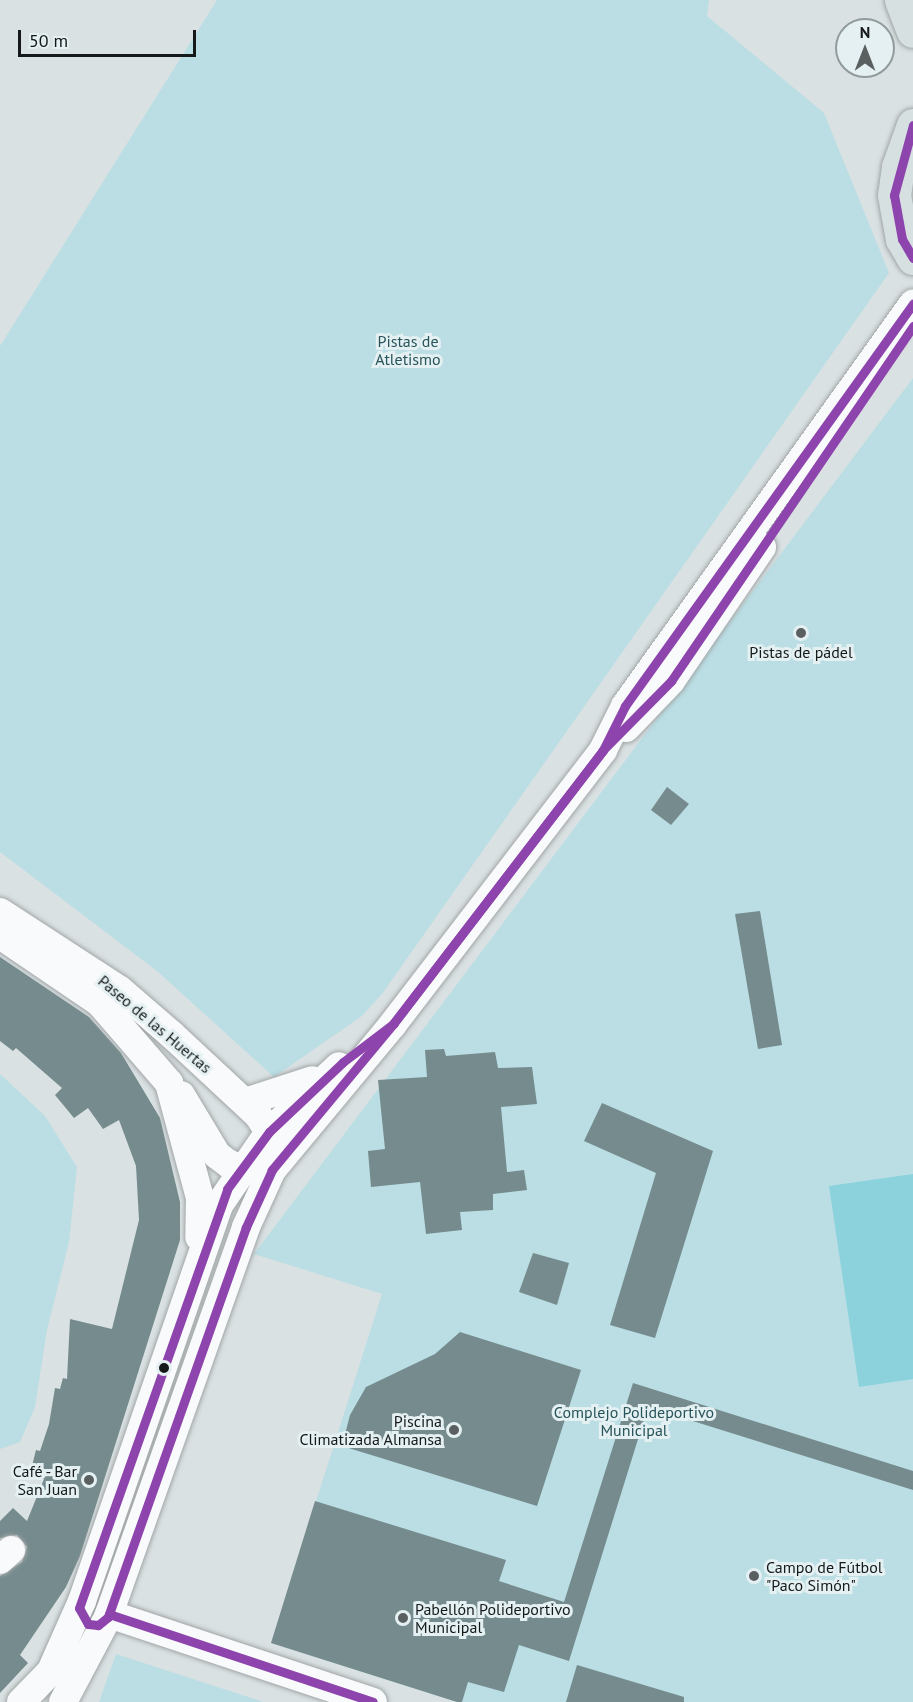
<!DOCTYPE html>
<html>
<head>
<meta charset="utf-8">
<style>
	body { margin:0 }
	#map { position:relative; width:913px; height:1702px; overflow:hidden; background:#dae1e2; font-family:"PT Sans",sans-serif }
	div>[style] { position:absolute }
	.green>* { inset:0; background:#badee4 }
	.water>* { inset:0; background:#8bd2dd }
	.building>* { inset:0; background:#758b8d }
	.roads { filter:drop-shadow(0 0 2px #a1a6a7) drop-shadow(0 0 2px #a1a6a7) }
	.minor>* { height:28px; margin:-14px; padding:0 14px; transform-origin:14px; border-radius:14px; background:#f9fafb }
	.major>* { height:33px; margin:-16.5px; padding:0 16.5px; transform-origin:16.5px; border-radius:16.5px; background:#d7e0e1 }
	.bus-1>* { height:9px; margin:-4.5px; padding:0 4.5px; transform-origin:4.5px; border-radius:4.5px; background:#8e44ad }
	.dots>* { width:16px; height:16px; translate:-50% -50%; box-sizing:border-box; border:3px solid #e4f0f2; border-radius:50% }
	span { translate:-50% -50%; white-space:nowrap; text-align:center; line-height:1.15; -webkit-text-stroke:6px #e4f0f2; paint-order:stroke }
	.park-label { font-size:16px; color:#27545a }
	.poi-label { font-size:16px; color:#15191a }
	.right { translate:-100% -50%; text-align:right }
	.left { translate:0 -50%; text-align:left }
	.street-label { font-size:16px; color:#15191a }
	.north { position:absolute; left:835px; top:18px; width:60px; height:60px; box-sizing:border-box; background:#e4f0f2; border:2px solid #919a9c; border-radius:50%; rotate:0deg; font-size:16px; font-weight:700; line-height:24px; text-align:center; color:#15191a }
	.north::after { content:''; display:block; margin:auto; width:21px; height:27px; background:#5a5f60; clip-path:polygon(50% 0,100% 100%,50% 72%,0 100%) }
	.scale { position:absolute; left:18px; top:30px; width:178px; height:27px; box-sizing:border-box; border:3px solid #15191a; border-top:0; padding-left:8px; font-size:18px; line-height:21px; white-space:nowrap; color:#15191a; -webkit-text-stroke:4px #e4f0f2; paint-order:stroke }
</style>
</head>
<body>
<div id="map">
	<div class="green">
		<div style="clip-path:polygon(217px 0,709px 0,707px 16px,824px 113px,889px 273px,382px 994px,362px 1016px,274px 1077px,157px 971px,0 852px,0 346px)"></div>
		<div style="clip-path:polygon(913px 378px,913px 1702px,457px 1702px,271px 1643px,382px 1294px,254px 1254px)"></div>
		<div style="clip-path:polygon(0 1074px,45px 1116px,77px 1167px,69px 1242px,47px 1330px,35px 1407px,20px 1442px,0 1449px)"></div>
		<div style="clip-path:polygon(116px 1654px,264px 1702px,99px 1702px)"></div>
	</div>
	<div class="water">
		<div style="clip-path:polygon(913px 1174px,913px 1379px,859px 1387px,829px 1186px)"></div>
	</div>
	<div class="building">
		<div style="clip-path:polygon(667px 787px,689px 804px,671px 825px,651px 810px)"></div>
		<div style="clip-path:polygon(760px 911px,782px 1045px,758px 1049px,735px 914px)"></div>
		<div style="clip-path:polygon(0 957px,89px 1017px,121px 1053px,160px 1118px,180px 1202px,180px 1240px,80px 1556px,66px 1587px,20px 1655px,28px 1663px,0 1693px,0 1576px,22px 1562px,27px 1547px,17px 1535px,0 1538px,0 1521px,13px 1508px,27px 1521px,44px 1479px,30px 1474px,36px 1450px,40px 1451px,49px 1424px,55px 1388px,60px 1389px,63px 1378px,67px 1379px,70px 1319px,112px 1329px,139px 1220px,136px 1166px,119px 1120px,103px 1129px,88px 1108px,74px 1118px,55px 1095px,62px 1088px,16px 1048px,13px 1051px,0 1041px)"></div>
		<div style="clip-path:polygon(444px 1049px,446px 1056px,495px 1052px,498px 1068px,532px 1067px,537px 1104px,501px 1107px,507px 1172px,524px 1170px,527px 1190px,493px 1194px,493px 1210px,460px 1212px,462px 1230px,426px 1234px,420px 1182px,371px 1187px,368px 1151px,385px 1149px,378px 1080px,427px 1077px,425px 1050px)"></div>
		<div style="clip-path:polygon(602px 1103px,713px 1151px,655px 1338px,610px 1325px,656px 1173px,584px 1141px)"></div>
		<div style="clip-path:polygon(533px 1253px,569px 1263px,557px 1305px,519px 1292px)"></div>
		<div style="clip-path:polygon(460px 1332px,581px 1370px,537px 1506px,342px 1446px,350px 1415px,366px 1387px,435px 1354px)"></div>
		<div style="clip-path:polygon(633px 1383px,913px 1471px,913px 1490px,648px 1407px,569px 1661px,519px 1645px,504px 1692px,468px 1682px,462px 1702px,457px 1702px,271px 1643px,315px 1501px,506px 1560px,499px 1581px,564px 1602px)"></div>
		<div style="clip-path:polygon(577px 1665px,684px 1697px,684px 1702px,566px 1702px)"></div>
	</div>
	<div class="roads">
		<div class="minor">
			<div style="left:626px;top:728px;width:65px;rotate:-46.2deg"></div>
			<div style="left:671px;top:681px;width:162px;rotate:-55.8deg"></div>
			<div style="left:0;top:912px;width:143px;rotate:33deg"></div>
			<div style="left:120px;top:990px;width:69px;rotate:40.9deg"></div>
			<div style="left:172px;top:1035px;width:117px;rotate:42.9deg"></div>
			<div style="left:258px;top:1115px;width:20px;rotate:57deg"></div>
			<div style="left:269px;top:1132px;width:18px;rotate:81deg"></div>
			<div style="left:0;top:935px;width:121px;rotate:34.2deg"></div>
			<div style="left:100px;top:1003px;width:106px;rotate:49.2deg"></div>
			<div style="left:169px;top:1083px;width:119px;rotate:74.9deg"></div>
			<div style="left:200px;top:1198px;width:39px;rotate:91deg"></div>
			<div style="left:181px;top:1095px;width:70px;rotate:59deg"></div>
			<div style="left:217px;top:1155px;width:15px;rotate:37deg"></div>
			<div style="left:229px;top:1164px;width:30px;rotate:17deg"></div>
			<div style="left:245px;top:1102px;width:71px;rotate:-17.9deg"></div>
			<div style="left:0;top:1560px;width:15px;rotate:-42deg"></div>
			<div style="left:109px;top:1614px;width:278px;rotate:18.4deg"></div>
			<div style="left:21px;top:1702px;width:43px;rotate:-45.9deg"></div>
			<div style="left:51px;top:1671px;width:77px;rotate:-66.1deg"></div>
			<div style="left:82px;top:1601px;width:419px;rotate:-70.9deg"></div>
			<div style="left:219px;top:1205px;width:88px;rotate:-55.6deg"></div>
			<div style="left:269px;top:1132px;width:96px;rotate:-43.3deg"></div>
			<div style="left:63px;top:1702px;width:96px;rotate:-62.1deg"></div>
			<div style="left:108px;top:1617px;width:414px;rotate:-70.5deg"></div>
			<div style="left:246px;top:1227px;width:63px;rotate:-65.5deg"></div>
			<div style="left:272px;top:1170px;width:190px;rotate:-50.3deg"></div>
			<div style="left:393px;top:1024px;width:345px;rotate:-52.5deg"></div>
			<div style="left:603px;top:750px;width:49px;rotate:-63.4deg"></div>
			<div style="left:625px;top:706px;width:495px;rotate:-54.4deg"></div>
		</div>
		<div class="major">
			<div style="left:901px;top:0;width:33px;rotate:69deg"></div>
			<div style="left:913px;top:125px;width:45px;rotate:109.7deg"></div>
			<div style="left:898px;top:167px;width:28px;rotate:98deg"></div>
			<div style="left:894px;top:195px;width:45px;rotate:79.7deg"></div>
			<div style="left:902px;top:239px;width:22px;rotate:60deg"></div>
		</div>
	</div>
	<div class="bus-1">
		<div style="left:913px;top:125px;width:73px;rotate:105.2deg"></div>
		<div style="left:894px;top:195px;width:45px;rotate:79.7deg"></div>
		<div style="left:902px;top:239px;width:22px;rotate:60deg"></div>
		<div style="left:603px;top:750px;width:49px;rotate:-63.4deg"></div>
		<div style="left:625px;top:706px;width:495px;rotate:-54.4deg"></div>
		<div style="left:603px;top:750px;width:97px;rotate:-45.4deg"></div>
		<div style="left:671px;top:681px;width:430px;rotate:-55.7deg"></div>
		<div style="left:393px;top:1024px;width:190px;rotate:129.7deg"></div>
		<div style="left:272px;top:1170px;width:63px;rotate:114.5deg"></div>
		<div style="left:246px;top:1227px;width:414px;rotate:109.5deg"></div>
		<div style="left:108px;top:1617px;width:13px;rotate:141deg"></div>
		<div style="left:98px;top:1625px;width:10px;rotate:-174deg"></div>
		<div style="left:88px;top:1624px;width:18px;rotate:-119deg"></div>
		<div style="left:79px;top:1608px;width:444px;rotate:-70.5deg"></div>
		<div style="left:227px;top:1189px;width:71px;rotate:-53.6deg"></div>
		<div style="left:269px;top:1132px;width:102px;rotate:-43.4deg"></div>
		<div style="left:343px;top:1062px;width:63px;rotate:-37.2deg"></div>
		<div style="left:393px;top:1024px;width:345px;rotate:-52.5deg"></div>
		<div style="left:393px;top:1024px;width:345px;rotate:-52.5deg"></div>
		<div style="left:109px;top:1614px;width:278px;rotate:18.4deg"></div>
	</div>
	<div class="dots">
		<div style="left:801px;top:633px;background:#5a5f60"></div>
		<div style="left:164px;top:1368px;background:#15191a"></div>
		<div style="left:454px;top:1430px;background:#5a5f60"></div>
		<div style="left:89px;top:1480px;background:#5a5f60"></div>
		<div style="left:754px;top:1576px;background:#5a5f60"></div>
		<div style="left:403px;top:1618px;background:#5a5f60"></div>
	</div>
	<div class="park-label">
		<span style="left:408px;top:350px">Pistas de<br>Atletismo</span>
		<span style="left:634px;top:1421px">Complejo Polideportivo<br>Municipal</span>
	</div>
	<div class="poi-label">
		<span style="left:801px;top:652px">Pistas de pádel</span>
		<span class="right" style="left:442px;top:1430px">Piscina<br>Climatizada Almansa</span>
		<span class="right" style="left:77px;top:1480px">Café - Bar<br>San Juan</span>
		<span class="left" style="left:766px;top:1576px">Campo de Fútbol<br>"Paco Simón"</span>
		<span class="left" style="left:415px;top:1618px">Pabellón Polideportivo<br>Municipal</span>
	</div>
	<div class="street-label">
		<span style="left:155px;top:1024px;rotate:40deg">Paseo de las Huertas</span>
	</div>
	<div class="north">N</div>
	<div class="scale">50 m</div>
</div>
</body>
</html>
